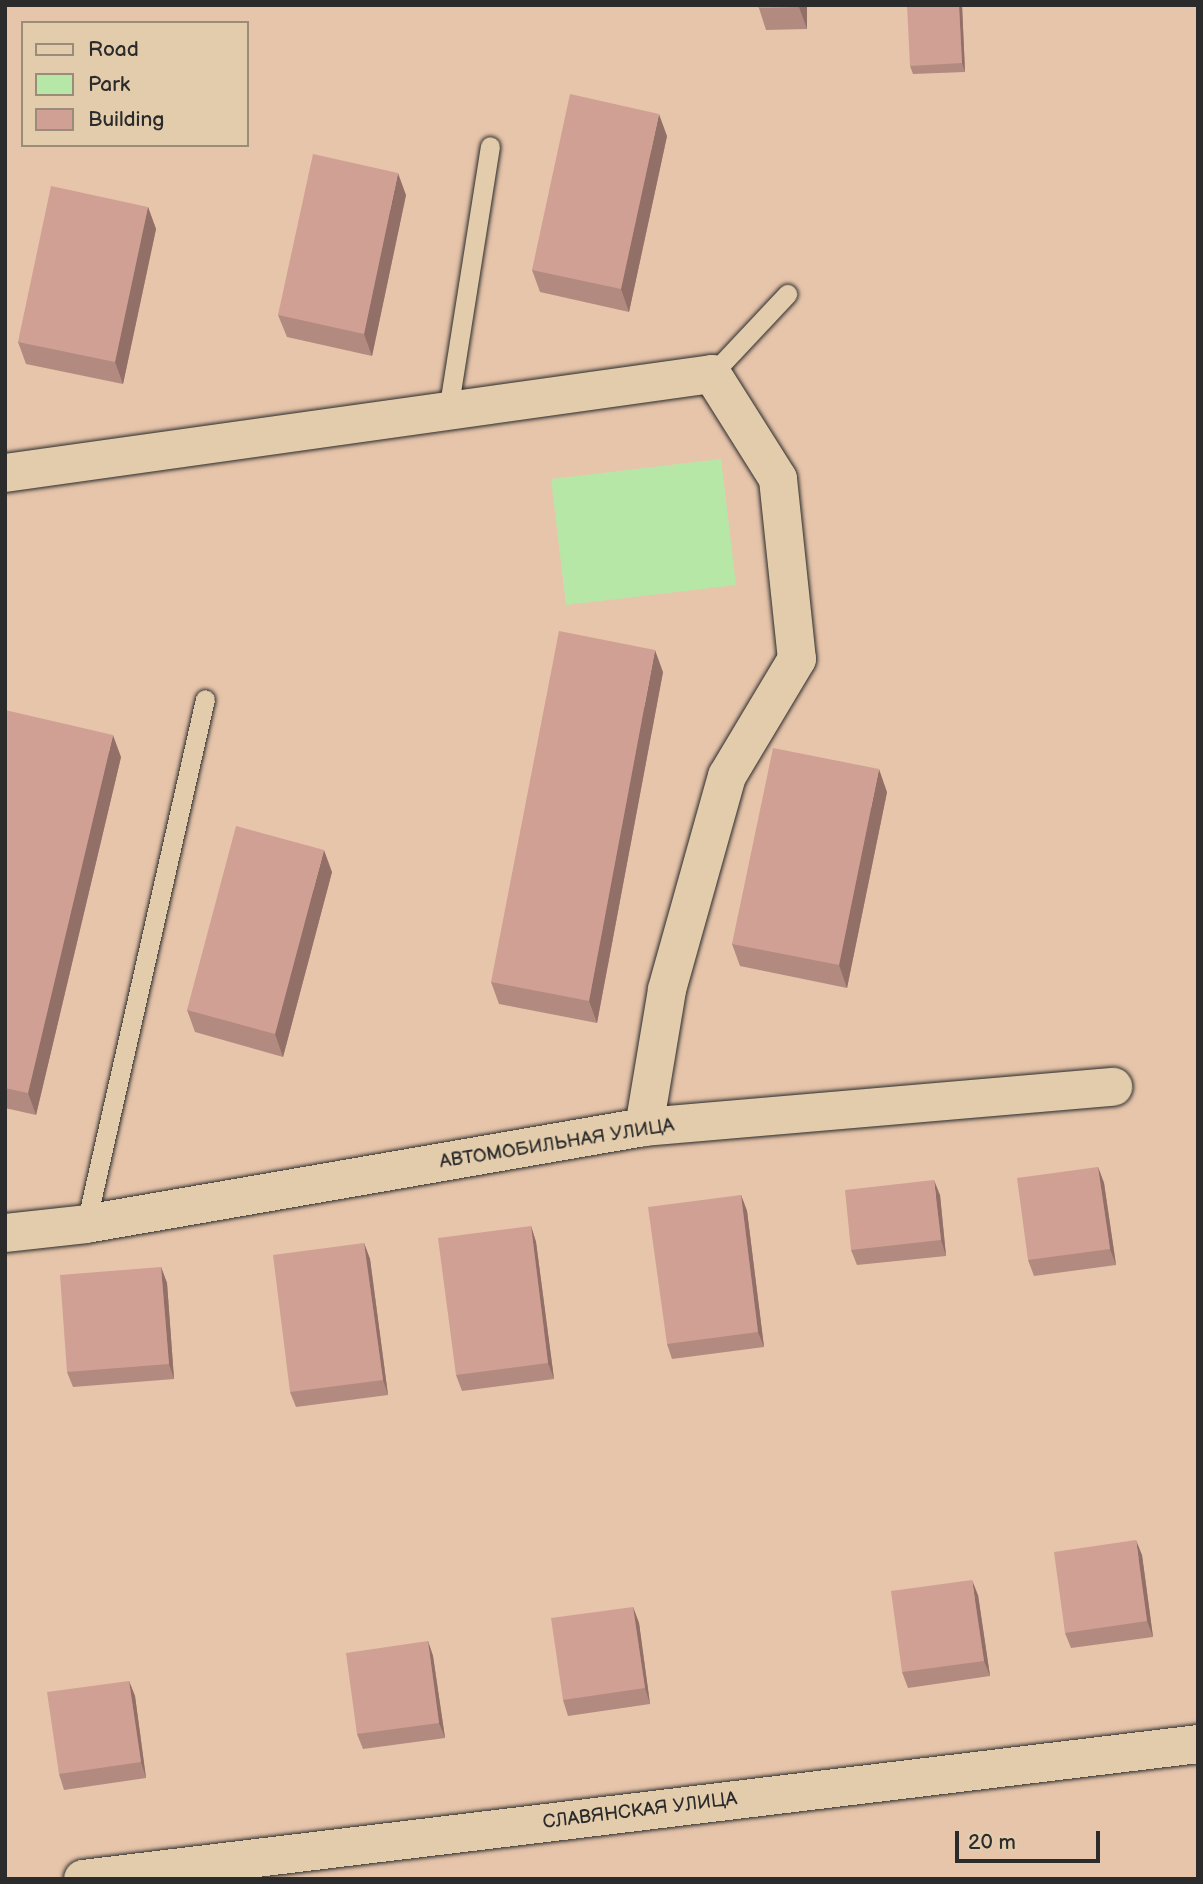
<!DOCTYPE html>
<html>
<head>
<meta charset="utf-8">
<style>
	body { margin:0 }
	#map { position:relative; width:1203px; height:1884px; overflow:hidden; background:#e7c5ab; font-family:"Balsamiq Sans",sans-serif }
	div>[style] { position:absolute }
	.green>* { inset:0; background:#b7e7a7 }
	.roads { filter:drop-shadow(0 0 2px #2b2b2b) drop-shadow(0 0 2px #2b2b2b) }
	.lane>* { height:19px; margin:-9.5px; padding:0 9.5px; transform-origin:9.5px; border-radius:9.5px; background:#e3ccac }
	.street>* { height:38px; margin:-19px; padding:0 19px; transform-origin:19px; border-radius:19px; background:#e3ccac }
	.wall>* { inset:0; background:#b38a7f }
	.shaded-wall>* { inset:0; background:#927068 }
	.building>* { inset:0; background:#d0a094 }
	span { translate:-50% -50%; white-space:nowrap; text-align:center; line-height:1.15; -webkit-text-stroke:6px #e3ccac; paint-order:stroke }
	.street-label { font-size:19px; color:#2b2b2b }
	.frame { position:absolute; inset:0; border:7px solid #2b2b2b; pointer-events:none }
	.legend { position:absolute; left:21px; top:21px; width:228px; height:126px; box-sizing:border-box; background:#e3ccac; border:2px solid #998c78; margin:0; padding:9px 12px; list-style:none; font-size:21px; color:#2b2b2b }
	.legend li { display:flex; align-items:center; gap:14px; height:35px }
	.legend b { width:35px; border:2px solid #998c78 }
	.scale { position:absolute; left:955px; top:1831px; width:145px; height:32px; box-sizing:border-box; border:4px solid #2b2b2b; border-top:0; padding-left:9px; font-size:21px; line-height:24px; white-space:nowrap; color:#2b2b2b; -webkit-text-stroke:5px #e3ccac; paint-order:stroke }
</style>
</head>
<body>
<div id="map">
	<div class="green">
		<div style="clip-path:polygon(721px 459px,736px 585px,566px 605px,551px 479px)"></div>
	</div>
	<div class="roads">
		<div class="lane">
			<div style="left:712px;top:374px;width:110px;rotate:-46.8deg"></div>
			<div style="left:448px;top:411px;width:268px;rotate:-81deg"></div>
			<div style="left:86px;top:1224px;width:538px;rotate:-77.23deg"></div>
		</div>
		<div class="street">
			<div style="left:5px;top:473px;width:714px;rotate:-7.97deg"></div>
			<div style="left:712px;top:374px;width:124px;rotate:57.8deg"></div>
			<div style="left:778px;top:479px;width:181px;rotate:84deg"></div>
			<div style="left:797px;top:659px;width:136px;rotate:120.9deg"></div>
			<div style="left:727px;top:776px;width:222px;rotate:105.7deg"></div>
			<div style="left:667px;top:990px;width:139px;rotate:99.5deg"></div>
			<div style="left:5px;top:1233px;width:81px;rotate:-6.3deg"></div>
			<div style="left:86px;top:1224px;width:566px;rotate:-9.86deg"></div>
			<div style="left:644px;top:1127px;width:471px;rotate:-4.9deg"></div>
			<div style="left:83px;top:1879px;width:1123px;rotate:-6.9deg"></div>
		</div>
	</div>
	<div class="wall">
		<div style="clip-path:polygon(758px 5px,807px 5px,807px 29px,766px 30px)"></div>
		<div style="clip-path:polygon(962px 5px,965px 72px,913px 74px,910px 66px)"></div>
		<div style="clip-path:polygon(667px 136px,629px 312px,540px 292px,532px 270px)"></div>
		<div style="clip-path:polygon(406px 195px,372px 356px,287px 337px,278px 315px)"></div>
		<div style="clip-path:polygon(148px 207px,156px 229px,123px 384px,26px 364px,18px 342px)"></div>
		<div style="clip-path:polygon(663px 672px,597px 1023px,499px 1004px,491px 982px)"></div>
		<div style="clip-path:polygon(5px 710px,121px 757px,36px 1115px,5px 1108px)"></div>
		<div style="clip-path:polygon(887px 792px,847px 988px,740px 966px,732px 944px)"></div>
		<div style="clip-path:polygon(332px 872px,283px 1057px,195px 1032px,187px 1010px)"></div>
		<div style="clip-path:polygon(1098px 1167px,1104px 1183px,1116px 1265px,1034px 1276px,1028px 1260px)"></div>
		<div style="clip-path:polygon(741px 1195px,747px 1211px,764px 1347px,672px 1359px,667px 1344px)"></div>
		<div style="clip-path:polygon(940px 1195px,946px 1256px,857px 1265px,851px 1250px)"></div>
		<div style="clip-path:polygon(531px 1226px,536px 1242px,554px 1379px,462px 1391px,456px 1375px)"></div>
		<div style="clip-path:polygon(364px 1243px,370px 1259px,388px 1395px,296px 1407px,290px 1392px)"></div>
		<div style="clip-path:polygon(161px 1267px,167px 1283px,174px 1379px,73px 1387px,67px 1372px)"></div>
		<div style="clip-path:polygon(1142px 1555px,1153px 1637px,1071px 1648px,1065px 1633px)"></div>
		<div style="clip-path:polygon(978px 1595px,990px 1676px,908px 1688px,902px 1672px)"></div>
		<div style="clip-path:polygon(633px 1607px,639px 1623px,650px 1704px,568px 1716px,563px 1700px)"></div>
		<div style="clip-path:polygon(428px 1641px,433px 1656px,445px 1738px,363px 1749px,357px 1734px)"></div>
		<div style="clip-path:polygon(129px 1681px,135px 1696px,146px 1778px,64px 1790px,59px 1774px)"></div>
	</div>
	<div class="shaded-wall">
		<div style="clip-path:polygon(799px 5px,807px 5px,807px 29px,799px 7px)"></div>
		<div style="clip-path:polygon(959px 5px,962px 5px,965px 72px,962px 63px)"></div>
		<div style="clip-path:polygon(659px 114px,667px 136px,629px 312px,621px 289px)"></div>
		<div style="clip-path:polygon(398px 173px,406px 195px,372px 356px,364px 334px)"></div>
		<div style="clip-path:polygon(148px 207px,156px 229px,123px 384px,115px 362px)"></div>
		<div style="clip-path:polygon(655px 650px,663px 672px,597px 1023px,589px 1001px)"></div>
		<div style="clip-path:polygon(113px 735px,121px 757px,36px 1115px,28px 1093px)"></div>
		<div style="clip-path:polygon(879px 769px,887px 792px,847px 988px,839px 965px)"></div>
		<div style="clip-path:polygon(324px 850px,332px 872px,283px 1057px,275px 1034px)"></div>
		<div style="clip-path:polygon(1098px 1167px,1104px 1183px,1116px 1265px,1110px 1249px)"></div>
		<div style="clip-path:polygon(934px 1180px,940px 1195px,946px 1256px,941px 1240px)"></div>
		<div style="clip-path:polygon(741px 1195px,747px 1211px,764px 1347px,758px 1332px)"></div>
		<div style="clip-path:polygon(531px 1226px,536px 1242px,554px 1379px,548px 1363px)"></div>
		<div style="clip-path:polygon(364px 1243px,370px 1259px,388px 1395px,383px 1380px)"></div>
		<div style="clip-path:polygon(161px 1267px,167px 1283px,174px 1379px,169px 1364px)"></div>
		<div style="clip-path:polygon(1136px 1540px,1142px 1555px,1153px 1637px,1147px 1621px)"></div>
		<div style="clip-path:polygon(972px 1580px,978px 1595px,990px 1676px,984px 1661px)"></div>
		<div style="clip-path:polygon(633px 1607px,639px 1623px,650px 1704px,645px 1688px)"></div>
		<div style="clip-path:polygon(428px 1641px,433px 1656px,445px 1738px,439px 1723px)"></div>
		<div style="clip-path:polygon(129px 1681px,135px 1696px,146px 1778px,141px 1762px)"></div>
	</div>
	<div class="building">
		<div style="clip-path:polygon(758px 5px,799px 5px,799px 7px,758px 8px)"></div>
		<div style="clip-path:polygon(907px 5px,959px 5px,962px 63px,910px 66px)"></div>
		<div style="clip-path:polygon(570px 94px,659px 114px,621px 289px,532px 270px)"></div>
		<div style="clip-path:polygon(313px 154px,398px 173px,364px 334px,278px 315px)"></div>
		<div style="clip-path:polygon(51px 186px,148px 207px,115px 362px,18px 342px)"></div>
		<div style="clip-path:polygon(559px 631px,655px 650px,589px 1001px,491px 982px)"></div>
		<div style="clip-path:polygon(5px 710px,113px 735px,28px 1093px,5px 1088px)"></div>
		<div style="clip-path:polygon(773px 748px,879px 769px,839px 965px,732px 944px)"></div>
		<div style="clip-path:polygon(236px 826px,324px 850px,275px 1034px,187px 1010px)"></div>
		<div style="clip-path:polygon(1098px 1167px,1110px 1249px,1028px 1260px,1017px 1178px)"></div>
		<div style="clip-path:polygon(934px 1180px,941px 1240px,851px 1250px,845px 1190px)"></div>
		<div style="clip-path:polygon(741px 1195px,758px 1332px,667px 1344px,648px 1207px)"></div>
		<div style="clip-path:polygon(531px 1226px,548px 1363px,456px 1375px,438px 1238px)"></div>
		<div style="clip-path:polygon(364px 1243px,383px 1380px,290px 1392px,273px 1255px)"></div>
		<div style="clip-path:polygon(161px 1267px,169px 1364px,67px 1372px,60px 1275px)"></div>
		<div style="clip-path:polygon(1136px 1540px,1147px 1621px,1065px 1633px,1054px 1552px)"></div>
		<div style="clip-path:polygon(972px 1580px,984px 1661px,902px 1672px,891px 1591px)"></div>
		<div style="clip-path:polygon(633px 1607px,645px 1688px,563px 1700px,551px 1618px)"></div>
		<div style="clip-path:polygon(428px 1641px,439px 1723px,357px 1734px,346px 1653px)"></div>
		<div style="clip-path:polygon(129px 1681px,141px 1762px,59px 1774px,47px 1692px)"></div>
	</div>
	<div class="street-label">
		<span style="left:557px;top:1144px;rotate:-9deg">АВТОМОБИЛЬНАЯ УЛИЦА</span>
		<span style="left:640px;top:1811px;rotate:-7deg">СЛАВЯНСКАЯ УЛИЦА</span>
	</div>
	<div class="frame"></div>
	<ul class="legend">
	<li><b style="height:9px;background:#e3ccac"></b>Road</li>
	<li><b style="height:19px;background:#b7e7a7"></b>Park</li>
	<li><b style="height:19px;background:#d0a094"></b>Building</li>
	</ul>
	<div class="scale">20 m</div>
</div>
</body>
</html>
